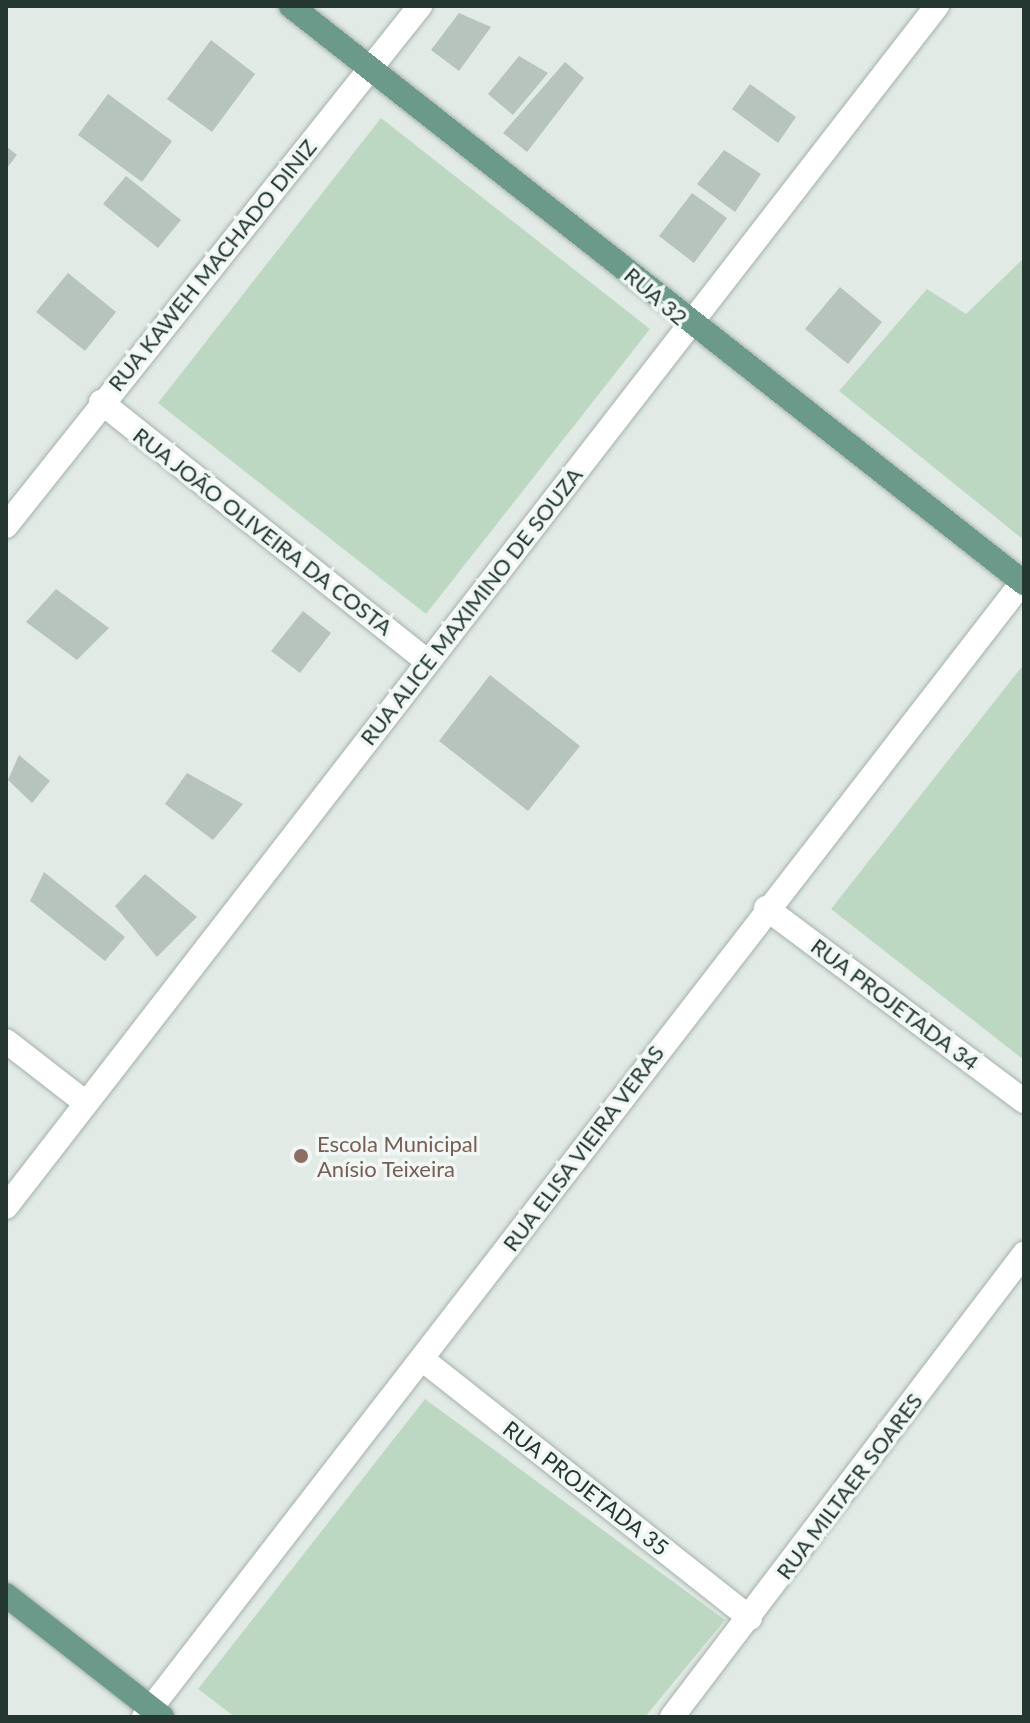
<!DOCTYPE html>
<html>
<head>
<meta charset="utf-8">
<style>
	body { margin:0 }
	#map { position:relative; width:1030px; height:1723px; overflow:hidden; background:#e1eae5; font-family:Lato,sans-serif }
	div>[style] { position:absolute }
	.green>* { inset:0; background:#bdd8c2 }
	.building>* { inset:0; background:#b7c4be }
	.roads { filter:drop-shadow(0 0 2px #a5b1ab) drop-shadow(0 0 2px #a5b1ab) }
	.minor>* { height:24px; margin:-12px; padding:0 12px; transform-origin:12px; border-radius:12px; background:#fff }
	.major>* { height:24px; margin:-12px; padding:0 12px; transform-origin:12px; border-radius:12px; background:#6b9a8a }
	.dots>* { width:22px; height:22px; translate:-50% -50%; box-sizing:border-box; border:4px solid #f1f7f4; border-radius:50% }
	span { translate:-50% -50%; white-space:nowrap; text-align:center; line-height:1.15; -webkit-text-stroke:7px #f1f7f4; paint-order:stroke }
	.street-label { font-size:22px; color:#243831 }
	.education-label { font-size:22px; color:#785e54 }
	.left { translate:0 -50%; text-align:left }
	.frame { position:absolute; inset:0; border:8px solid #243831; pointer-events:none }
</style>
</head>
<body>
<div id="map">
	<div class="green">
		<div style="clip-path:polygon(381px 118px,650px 329px,426px 614px,158px 403px)"></div>
		<div style="clip-path:polygon(1024px 258px,1024px 540px,839px 391px,927px 289px,966px 314px)"></div>
		<div style="clip-path:polygon(1024px 664px,1024px 1060px,831px 909px)"></div>
		<div style="clip-path:polygon(425px 1399px,725px 1620px,645px 1717px,235px 1717px,198px 1689px)"></div>
	</div>
	<div class="building">
		<div style="clip-path:polygon(459px 13px,491px 27px,459px 71px,431px 50px)"></div>
		<div style="clip-path:polygon(211px 40px,255px 74px,212px 132px,167px 99px)"></div>
		<div style="clip-path:polygon(519px 56px,548px 73px,513px 115px,488px 94px)"></div>
		<div style="clip-path:polygon(565px 62px,584px 78px,527px 152px,503px 133px)"></div>
		<div style="clip-path:polygon(750px 84px,796px 117px,778px 143px,732px 109px)"></div>
		<div style="clip-path:polygon(108px 94px,172px 141px,142px 182px,78px 135px)"></div>
		<div style="clip-path:polygon(6px 146px,17px 155px,6px 169px)"></div>
		<div style="clip-path:polygon(724px 150px,761px 174px,735px 212px,697px 184px)"></div>
		<div style="clip-path:polygon(126px 176px,181px 220px,158px 248px,103px 204px)"></div>
		<div style="clip-path:polygon(692px 193px,727px 218px,694px 263px,659px 236px)"></div>
		<div style="clip-path:polygon(68px 273px,116px 312px,85px 351px,36px 312px)"></div>
		<div style="clip-path:polygon(840px 287px,882px 322px,848px 364px,805px 329px)"></div>
		<div style="clip-path:polygon(56px 589px,109px 628px,77px 660px,26px 622px)"></div>
		<div style="clip-path:polygon(303px 611px,331px 633px,300px 673px,271px 651px)"></div>
		<div style="clip-path:polygon(490px 675px,580px 746px,528px 811px,439px 741px)"></div>
		<div style="clip-path:polygon(19px 755px,50px 781px,32px 803px,8px 780px)"></div>
		<div style="clip-path:polygon(187px 773px,243px 804px,213px 840px,165px 804px)"></div>
		<div style="clip-path:polygon(44px 872px,125px 937px,105px 961px,30px 901px)"></div>
		<div style="clip-path:polygon(145px 874px,197px 917px,157px 957px,115px 906px)"></div>
	</div>
	<div class="roads">
		<div class="minor">
			<div style="left:101px;top:402px;width:414px;rotate:38.5deg"></div>
			<div style="left:6px;top:526px;width:665px;rotate:-51.47deg"></div>
			<div style="left:766px;top:908px;width:322px;rotate:36.8deg"></div>
			<div style="left:6px;top:1041px;width:101px;rotate:37.8deg"></div>
			<div style="left:6px;top:1207px;width:1520px;rotate:-52.22deg"></div>
			<div style="left:422px;top:1359px;width:418px;rotate:38.3deg"></div>
			<div style="left:144px;top:1717px;width:1438px;rotate:-52.26deg"></div>
			<div style="left:672px;top:1717px;width:582px;rotate:-52.76deg"></div>
		</div>
		<div class="major">
			<div style="left:291px;top:6px;width:933px;rotate:38.21deg"></div>
			<div style="left:6px;top:1595px;width:198px;rotate:38deg"></div>
		</div>
	</div>
	<div class="dots">
		<div style="left:301px;top:1156px;background:#8d6e63"></div>
	</div>
	<div class="street-label">
		<span style="left:212px;top:265px;rotate:-51deg">RUA KAWEH MACHADO DINIZ</span>
		<span style="left:656px;top:296px;rotate:41deg">RUA 32</span>
		<span style="left:263px;top:531px;rotate:38deg">RUA JOÃO OLIVEIRA DA COSTA</span>
		<span style="left:471px;top:606px;rotate:-52deg">RUA ALICE MAXIMINO DE SOUZA</span>
		<span style="left:895px;top:1004px;rotate:37deg">RUA PROJETADA 34</span>
		<span style="left:583px;top:1148px;rotate:-53deg">RUA ELISA VIEIRA VERAS</span>
		<span style="left:849px;top:1486px;rotate:-53deg">RUA MILTAER SOARES</span>
		<span style="left:586px;top:1488px;rotate:38deg">RUA PROJETADA 35</span>
	</div>
	<div class="education-label">
		<span class="left" style="left:317px;top:1156px">Escola Municipal<br>Anísio Teixeira</span>
	</div>
	<div class="frame"></div>
</div>
</body>
</html>
